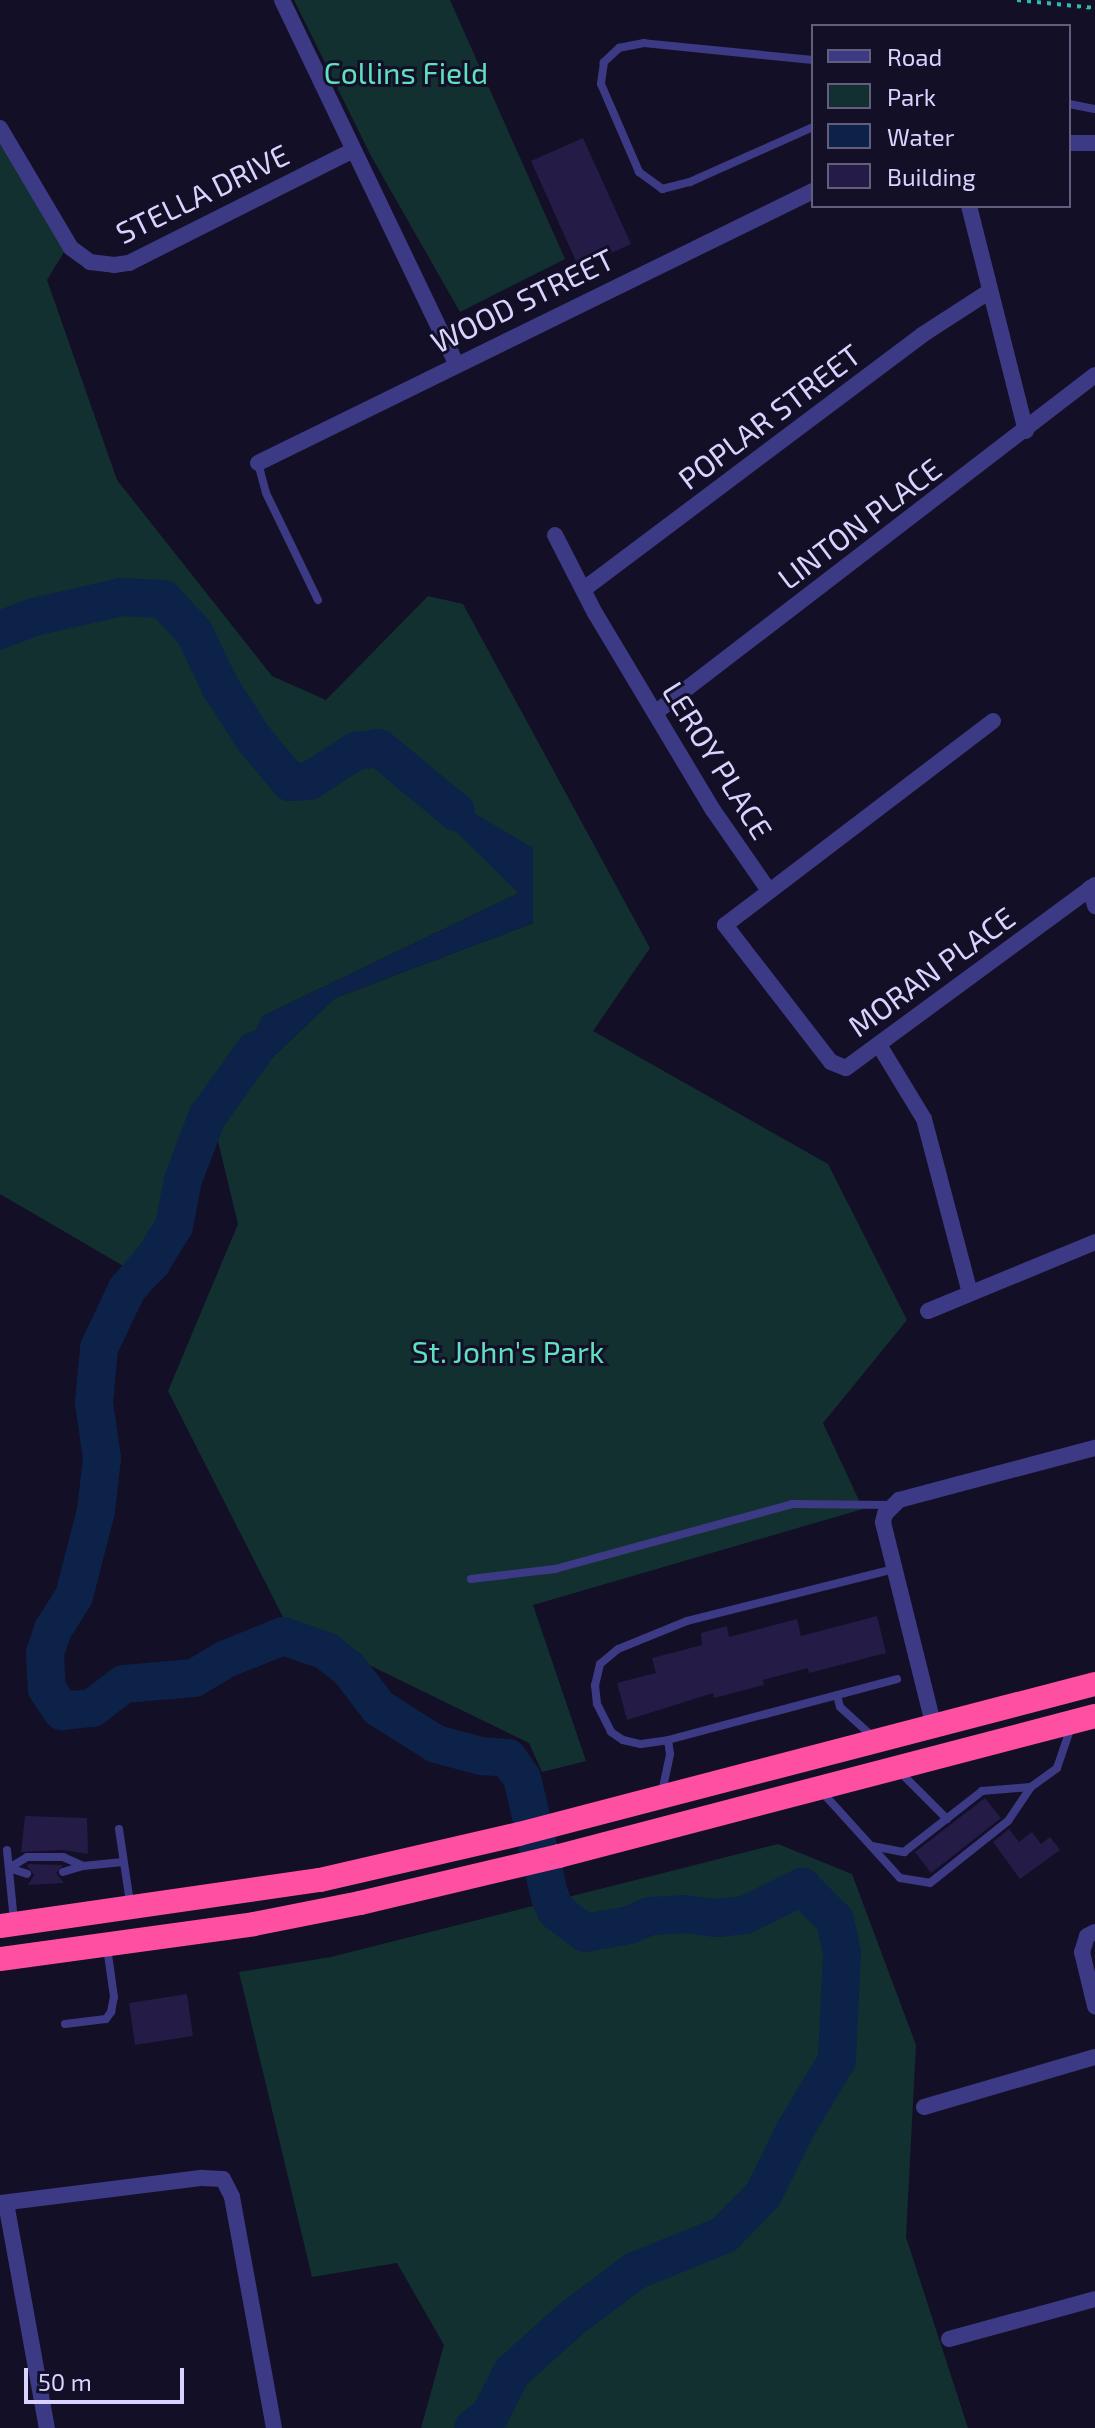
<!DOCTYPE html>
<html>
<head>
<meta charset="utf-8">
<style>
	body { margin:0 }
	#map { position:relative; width:1095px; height:2428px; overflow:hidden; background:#130f26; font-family:"Exo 2",sans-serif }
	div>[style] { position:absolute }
	.green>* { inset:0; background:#12302f }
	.water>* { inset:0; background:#0c2248 }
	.river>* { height:38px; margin:-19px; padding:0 19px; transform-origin:19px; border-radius:19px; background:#0c2248 }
	.building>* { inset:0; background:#241b47 }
	.path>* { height:4px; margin-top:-2px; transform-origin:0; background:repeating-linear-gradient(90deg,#2fb8b0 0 4px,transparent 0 10px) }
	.lane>* { height:8px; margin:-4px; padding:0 4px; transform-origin:4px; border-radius:4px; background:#3d3a85 }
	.street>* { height:16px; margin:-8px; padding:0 8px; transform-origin:8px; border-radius:8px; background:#3d3a85 }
	.highway>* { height:24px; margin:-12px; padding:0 12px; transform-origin:12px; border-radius:12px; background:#ff4fa3 }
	span { translate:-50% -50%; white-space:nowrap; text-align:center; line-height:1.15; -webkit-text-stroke:6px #130f26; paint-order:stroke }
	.park-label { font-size:30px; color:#5fe0c0 }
	.street-label { font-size:30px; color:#d9d4ff }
	.legend { position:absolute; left:811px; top:24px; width:260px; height:184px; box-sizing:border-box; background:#130f26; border:2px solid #625e7d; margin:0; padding:10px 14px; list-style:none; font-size:24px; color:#d9d4ff }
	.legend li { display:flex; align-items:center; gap:16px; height:40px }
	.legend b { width:40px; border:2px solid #625e7d }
	.scale { position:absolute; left:24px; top:2368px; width:160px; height:36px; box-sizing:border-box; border:4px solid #d9d4ff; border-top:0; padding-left:10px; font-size:24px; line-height:28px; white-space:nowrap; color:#d9d4ff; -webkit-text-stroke:6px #130f26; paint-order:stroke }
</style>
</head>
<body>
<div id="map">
	<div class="green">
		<div style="clip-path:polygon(294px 0,450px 0,565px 259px,460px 312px,371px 156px)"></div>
		<div style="clip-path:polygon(0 126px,70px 242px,47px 280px,117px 480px,272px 676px,326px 700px,428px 596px,463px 604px,650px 948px,593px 1031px,828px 1164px,907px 1320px,823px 1423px,863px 1509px,533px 1605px,586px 1761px,542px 1772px,529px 1743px,287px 1625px,168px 1391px,238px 1224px,216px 1133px,248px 1081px,335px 998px,533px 923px,532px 848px,385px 761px,519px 893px,263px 1016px,132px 1271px,0 1194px)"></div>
		<div style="clip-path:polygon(778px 1844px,852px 1874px,916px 2045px,906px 2237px,968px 2428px,421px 2428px,444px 2345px,397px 2263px,312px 2277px,239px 1972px,331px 1957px)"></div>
	</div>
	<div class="water">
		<div style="clip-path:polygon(381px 758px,533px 848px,533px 923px,335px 998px,248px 1081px,201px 1158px,179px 1248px,168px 1273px,152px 1289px,136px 1283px,132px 1271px,263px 1016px,519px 893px)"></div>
	</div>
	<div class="river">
		<div style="left:0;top:630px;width:36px;rotate:-21deg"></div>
		<div style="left:34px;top:617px;width:90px;rotate:-12.8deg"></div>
		<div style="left:122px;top:597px;width:41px;rotate:2.8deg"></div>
		<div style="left:163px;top:599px;width:45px;rotate:46.8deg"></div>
		<div style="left:194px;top:632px;width:62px;rotate:64.3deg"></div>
		<div style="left:221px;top:688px;width:61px;rotate:57.1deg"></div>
		<div style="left:254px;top:739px;width:56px;rotate:50.1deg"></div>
		<div style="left:290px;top:782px;width:19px;rotate:-3deg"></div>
		<div style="left:309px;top:781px;width:56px;rotate:-32.6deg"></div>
		<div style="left:356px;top:751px;width:23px;rotate:-7deg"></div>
		<div style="left:379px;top:748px;width:100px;rotate:39.7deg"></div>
		<div style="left:255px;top:1050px;width:82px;rotate:125.6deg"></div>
		<div style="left:207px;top:1117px;width:67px;rotate:110.9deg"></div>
		<div style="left:183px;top:1180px;width:47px;rotate:101.1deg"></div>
		<div style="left:174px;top:1226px;width:39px;rotate:122deg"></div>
		<div style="left:153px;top:1259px;width:40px;rotate:131deg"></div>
		<div style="left:127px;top:1289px;width:65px;rotate:115.4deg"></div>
		<div style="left:99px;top:1348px;width:55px;rotate:95.2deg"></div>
		<div style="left:94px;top:1403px;width:56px;rotate:81.7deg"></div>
		<div style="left:102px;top:1458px;width:53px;rotate:96.5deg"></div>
		<div style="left:96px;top:1511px;width:88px;rotate:104.5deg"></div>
		<div style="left:74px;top:1596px;width:39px;rotate:122deg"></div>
		<div style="left:53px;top:1629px;width:25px;rotate:108deg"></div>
		<div style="left:45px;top:1653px;width:36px;rotate:87deg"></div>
		<div style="left:47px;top:1689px;width:27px;rotate:56deg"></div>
		<div style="left:62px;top:1711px;width:30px;rotate:-6deg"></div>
		<div style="left:92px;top:1708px;width:40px;rotate:-37deg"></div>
		<div style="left:124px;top:1684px;width:70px;rotate:-4.9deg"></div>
		<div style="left:194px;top:1678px;width:37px;rotate:-31deg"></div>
		<div style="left:226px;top:1659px;width:61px;rotate:-22deg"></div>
		<div style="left:283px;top:1636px;width:46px;rotate:19.2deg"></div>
		<div style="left:326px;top:1651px;width:29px;rotate:38deg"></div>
		<div style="left:349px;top:1669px;width:49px;rotate:52.4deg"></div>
		<div style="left:379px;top:1708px;width:67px;rotate:32.3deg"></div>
		<div style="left:436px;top:1744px;width:47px;rotate:14.9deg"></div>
		<div style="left:481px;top:1756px;width:27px;rotate:4deg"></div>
		<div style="left:508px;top:1758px;width:24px;rotate:55deg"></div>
		<div style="left:522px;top:1778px;width:122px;rotate:76.8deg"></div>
		<div style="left:550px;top:1897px;width:15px;rotate:67deg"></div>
		<div style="left:556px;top:1911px;width:36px;rotate:37deg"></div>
		<div style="left:585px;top:1933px;width:45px;rotate:-10.3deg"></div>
		<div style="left:629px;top:1925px;width:23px;rotate:-23deg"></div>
		<div style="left:650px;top:1916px;width:34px;rotate:-3deg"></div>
		<div style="left:684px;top:1914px;width:33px;rotate:7deg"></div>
		<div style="left:717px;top:1918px;width:28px;rotate:-6deg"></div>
		<div style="left:745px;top:1915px;width:64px;rotate:-26.2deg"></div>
		<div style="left:802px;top:1887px;width:47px;rotate:45deg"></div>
		<div style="left:835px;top:1920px;width:33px;rotate:78deg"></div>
		<div style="left:842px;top:1952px;width:108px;rotate:92.7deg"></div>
		<div style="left:837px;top:2060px;width:82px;rotate:121deg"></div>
		<div style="left:795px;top:2130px;width:72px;rotate:116.2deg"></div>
		<div style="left:763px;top:2195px;width:56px;rotate:134.3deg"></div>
		<div style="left:724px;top:2235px;width:96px;rotate:158deg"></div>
		<div style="left:635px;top:2271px;width:80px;rotate:143.1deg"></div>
		<div style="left:571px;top:2319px;width:79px;rotate:138.1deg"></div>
		<div style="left:512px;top:2372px;width:48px;rotate:117.1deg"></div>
		<div style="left:490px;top:2415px;width:21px;rotate:143deg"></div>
	</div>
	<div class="building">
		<div style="clip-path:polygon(583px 138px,631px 244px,579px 268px,531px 161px)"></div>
		<div style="clip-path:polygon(877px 1616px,886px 1653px,809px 1673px,808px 1668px,763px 1680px,764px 1685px,714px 1698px,713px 1693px,627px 1720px,617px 1683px,656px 1673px,652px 1658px,702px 1645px,701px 1633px,727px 1626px,729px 1637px,797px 1619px,801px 1636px)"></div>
		<div style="clip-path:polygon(985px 1798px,1001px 1818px,931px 1873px,915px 1852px)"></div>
		<div style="clip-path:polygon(25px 1816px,87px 1818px,88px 1854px,63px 1850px,21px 1852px)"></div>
		<div style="clip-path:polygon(1009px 1829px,1019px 1842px,1032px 1832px,1041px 1844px,1050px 1837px,1060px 1850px,1020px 1879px,993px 1842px)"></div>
		<div style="clip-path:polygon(29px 1864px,63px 1865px,56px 1873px,64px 1883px,28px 1885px,34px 1875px,27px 1866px)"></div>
		<div style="clip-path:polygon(187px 1994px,193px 2036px,135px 2045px,129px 2003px)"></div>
	</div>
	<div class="path">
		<div style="left:1017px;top:0;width:78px;rotate:5.9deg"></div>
	</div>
	<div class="lane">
		<div style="left:813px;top:60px;width:170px;rotate:-174.3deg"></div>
		<div style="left:644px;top:43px;width:25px;rotate:169deg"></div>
		<div style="left:619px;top:48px;width:21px;rotate:137deg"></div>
		<div style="left:604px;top:62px;width:22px;rotate:98deg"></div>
		<div style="left:601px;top:84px;width:96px;rotate:66.6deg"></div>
		<div style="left:639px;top:172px;width:29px;rotate:36deg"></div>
		<div style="left:662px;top:189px;width:29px;rotate:-14deg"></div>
		<div style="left:690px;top:182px;width:135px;rotate:-24.1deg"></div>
		<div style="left:1069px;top:104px;width:26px;rotate:11deg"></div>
		<div style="left:258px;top:463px;width:31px;rotate:75deg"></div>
		<div style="left:266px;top:493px;width:119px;rotate:64.1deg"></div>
		<div style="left:894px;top:1569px;width:213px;rotate:165.9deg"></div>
		<div style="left:687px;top:1621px;width:74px;rotate:157.9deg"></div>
		<div style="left:618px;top:1649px;width:23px;rotate:140deg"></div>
		<div style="left:600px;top:1664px;width:22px;rotate:103deg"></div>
		<div style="left:595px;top:1685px;width:19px;rotate:84deg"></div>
		<div style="left:597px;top:1704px;width:31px;rotate:63deg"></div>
		<div style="left:611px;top:1732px;width:14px;rotate:34deg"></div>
		<div style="left:623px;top:1740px;width:18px;rotate:13deg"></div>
		<div style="left:641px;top:1744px;width:27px;rotate:-8deg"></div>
		<div style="left:668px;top:1740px;width:237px;rotate:-14.9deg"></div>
		<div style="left:471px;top:1579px;width:85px;rotate:-6.8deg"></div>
		<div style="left:555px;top:1569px;width:246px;rotate:-15.3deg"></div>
		<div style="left:792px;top:1504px;width:100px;rotate:0.6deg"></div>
		<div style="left:837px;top:1695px;width:12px;rotate:76deg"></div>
		<div style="left:840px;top:1707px;width:43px;rotate:42.2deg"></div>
		<div style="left:899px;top:1771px;width:68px;rotate:45deg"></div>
		<div style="left:662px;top:1792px;width:39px;rotate:-78deg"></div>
		<div style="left:670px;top:1754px;width:14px;rotate:-98deg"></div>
		<div style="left:822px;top:1792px;width:116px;rotate:47.8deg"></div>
		<div style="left:900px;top:1878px;width:30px;rotate:9deg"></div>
		<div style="left:930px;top:1883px;width:100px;rotate:-38.5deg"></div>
		<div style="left:1008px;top:1821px;width:41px;rotate:-55.9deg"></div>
		<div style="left:1031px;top:1787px;width:32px;rotate:-36deg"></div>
		<div style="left:1057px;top:1768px;width:43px;rotate:-71.1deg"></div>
		<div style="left:119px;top:1829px;width:75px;rotate:81.5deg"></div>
		<div style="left:872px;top:1846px;width:33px;rotate:11deg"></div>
		<div style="left:904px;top:1852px;width:99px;rotate:-38deg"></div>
		<div style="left:982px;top:1791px;width:49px;rotate:-4.7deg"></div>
		<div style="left:7px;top:1850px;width:71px;rotate:84.4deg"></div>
		<div style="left:9px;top:1868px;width:21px;rotate:-31deg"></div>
		<div style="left:27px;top:1857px;width:36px"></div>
		<div style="left:63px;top:1857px;width:22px;rotate:24deg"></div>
		<div style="left:9px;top:1868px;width:19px;rotate:18deg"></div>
		<div style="left:63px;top:1872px;width:21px;rotate:-17deg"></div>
		<div style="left:83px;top:1866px;width:40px;rotate:-5.7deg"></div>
		<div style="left:65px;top:2024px;width:41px;rotate:-7deg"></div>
		<div style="left:106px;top:2019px;width:9px;rotate:-54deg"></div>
		<div style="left:111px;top:2012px;width:15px;rotate:-79deg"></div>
		<div style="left:114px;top:1997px;width:50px;rotate:-98deg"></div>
	</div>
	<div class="street">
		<div style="left:282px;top:0;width:403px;rotate:64.4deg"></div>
		<div style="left:0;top:128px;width:139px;rotate:59.4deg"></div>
		<div style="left:71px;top:248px;width:24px;rotate:36deg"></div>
		<div style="left:90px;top:262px;width:24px;rotate:7deg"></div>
		<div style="left:114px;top:265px;width:15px;rotate:-8deg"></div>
		<div style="left:129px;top:263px;width:250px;rotate:-26.7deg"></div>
		<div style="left:1069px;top:143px;width:26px"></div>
		<div style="left:969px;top:206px;width:232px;rotate:75.8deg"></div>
		<div style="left:258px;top:463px;width:618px;rotate:-26.11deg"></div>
		<div style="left:555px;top:535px;width:88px;rotate:62.9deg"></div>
		<div style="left:595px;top:613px;width:230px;rotate:59.1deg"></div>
		<div style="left:713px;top:810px;width:98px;rotate:55.3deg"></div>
		<div style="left:584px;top:589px;width:423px;rotate:-36.9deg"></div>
		<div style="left:922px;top:335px;width:81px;rotate:-32.9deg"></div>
		<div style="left:655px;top:713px;width:555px;rotate:-37.53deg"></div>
		<div style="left:993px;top:721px;width:337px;rotate:142.7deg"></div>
		<div style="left:725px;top:925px;width:173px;rotate:52.3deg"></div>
		<div style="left:831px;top:1062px;width:16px;rotate:22deg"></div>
		<div style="left:846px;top:1068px;width:309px;rotate:-36.3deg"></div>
		<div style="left:1090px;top:888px;width:19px;rotate:74deg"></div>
		<div style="left:879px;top:1045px;width:87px;rotate:58.7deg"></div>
		<div style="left:924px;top:1119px;width:180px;rotate:75.2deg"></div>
		<div style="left:928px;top:1311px;width:181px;rotate:-22.4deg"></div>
		<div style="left:934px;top:1727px;width:211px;rotate:-104deg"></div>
		<div style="left:883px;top:1522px;width:8px;rotate:-76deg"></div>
		<div style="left:885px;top:1514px;width:20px;rotate:-45deg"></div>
		<div style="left:899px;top:1500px;width:203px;rotate:-14.9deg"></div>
		<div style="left:1095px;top:1932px;width:9px;rotate:153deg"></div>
		<div style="left:1087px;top:1936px;width:17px;rotate:107deg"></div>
		<div style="left:1082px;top:1952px;width:56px;rotate:76.5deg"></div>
		<div style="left:924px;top:2107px;width:178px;rotate:-16.3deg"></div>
		<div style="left:0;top:2203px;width:204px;rotate:-7.1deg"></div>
		<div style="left:202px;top:2178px;width:21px;rotate:3deg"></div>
		<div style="left:223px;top:2179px;width:20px;rotate:63deg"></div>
		<div style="left:232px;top:2197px;width:235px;rotate:79.7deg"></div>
		<div style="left:6px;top:2203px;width:229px;rotate:79.7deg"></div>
		<div style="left:949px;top:2339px;width:151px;rotate:-15.3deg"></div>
	</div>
	<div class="highway">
		<div style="left:0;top:1926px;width:323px;rotate:-8.2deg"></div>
		<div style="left:320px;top:1880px;width:204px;rotate:-13deg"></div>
		<div style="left:519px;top:1834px;width:595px;rotate:-14.6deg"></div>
		<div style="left:0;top:1959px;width:256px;rotate:-7.8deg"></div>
		<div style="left:254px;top:1924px;width:108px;rotate:-11.2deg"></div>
		<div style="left:360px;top:1903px;width:204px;rotate:-13.3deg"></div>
		<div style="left:559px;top:1856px;width:554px;rotate:-14.64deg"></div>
	</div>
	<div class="park-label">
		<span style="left:406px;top:72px">Collins Field</span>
		<span style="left:508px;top:1351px">St. John's Park</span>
	</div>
	<div class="street-label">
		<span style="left:202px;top:193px;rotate:-26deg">STELLA DRIVE</span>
		<span style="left:522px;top:300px;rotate:-26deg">WOOD STREET</span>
		<span style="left:769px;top:416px;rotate:-37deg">POPLAR STREET</span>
		<span style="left:859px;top:523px;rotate:-37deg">LINTON PLACE</span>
		<span style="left:718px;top:760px;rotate:58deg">LEROY PLACE</span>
		<span style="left:931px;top:971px;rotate:-36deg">MORAN PLACE</span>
	</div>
	<ul class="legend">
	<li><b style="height:10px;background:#3d3a85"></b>Road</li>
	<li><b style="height:22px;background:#12302f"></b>Park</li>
	<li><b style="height:22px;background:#0c2248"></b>Water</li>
	<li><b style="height:22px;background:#241b47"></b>Building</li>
	</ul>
	<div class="scale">50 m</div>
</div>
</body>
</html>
